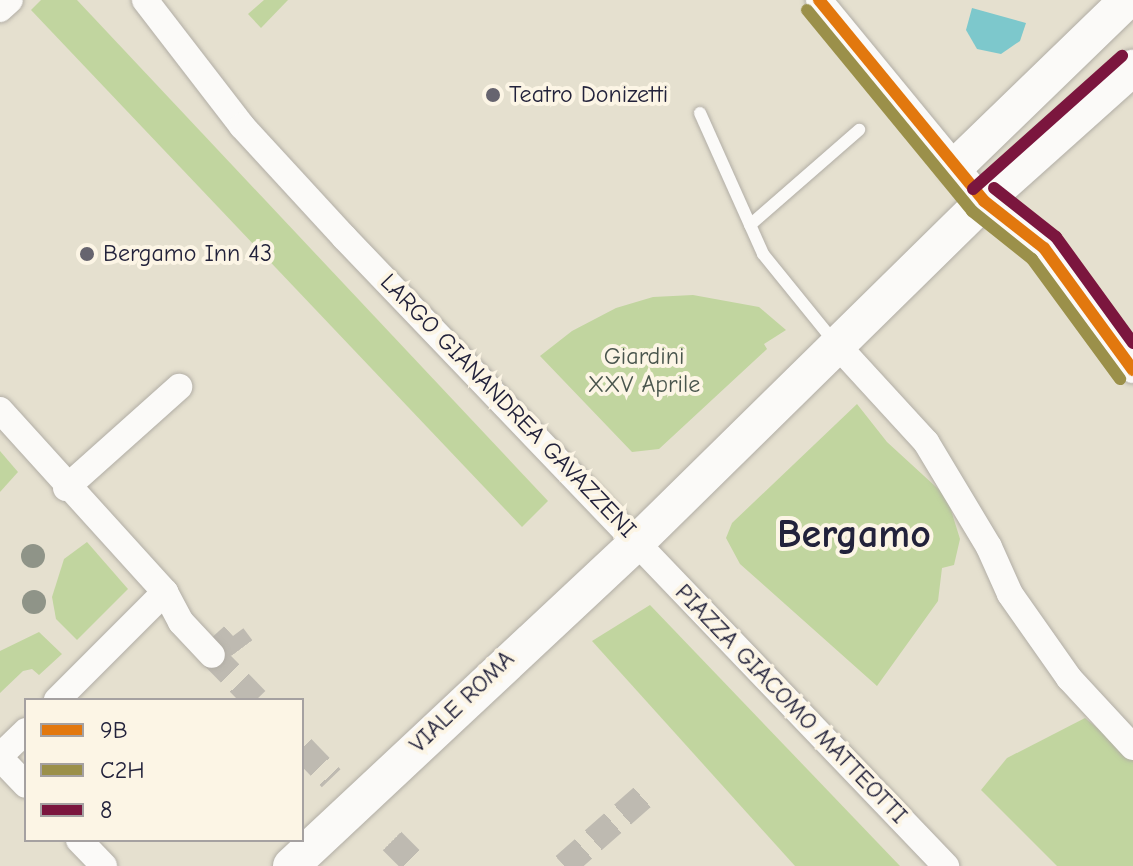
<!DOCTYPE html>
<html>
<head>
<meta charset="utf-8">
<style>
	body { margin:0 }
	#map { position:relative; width:1133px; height:866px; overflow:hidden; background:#e5e0cf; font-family:"Comic Neue",sans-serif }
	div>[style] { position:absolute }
	.green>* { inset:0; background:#c1d59f }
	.water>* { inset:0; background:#7dc8cc }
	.street-tunnel>* { height:26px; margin-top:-13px; transform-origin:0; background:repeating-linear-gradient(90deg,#bebab1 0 26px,transparent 0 39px) }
	.roads { filter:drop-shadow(0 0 2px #b1ada5) drop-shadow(0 0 2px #b1ada5) }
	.lane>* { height:12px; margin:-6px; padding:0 6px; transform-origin:6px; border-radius:6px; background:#fbfaf8 }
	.street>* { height:26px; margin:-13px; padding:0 13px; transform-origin:13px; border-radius:13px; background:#fbfaf8 }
	.secondary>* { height:36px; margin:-18px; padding:0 18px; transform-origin:18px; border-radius:18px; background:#fbfaf8 }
	.bus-1>* { height:12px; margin:-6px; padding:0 6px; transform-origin:6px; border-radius:6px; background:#e2780e }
	.bus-2>* { height:12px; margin:-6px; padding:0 6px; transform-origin:6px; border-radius:6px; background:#9b904a }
	.bus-3>* { height:12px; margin:-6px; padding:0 6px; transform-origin:6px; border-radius:6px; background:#7b163e }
	.trees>* { width:24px; height:24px; margin:-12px; border-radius:50%; background:#8f9488 }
	.dots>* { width:22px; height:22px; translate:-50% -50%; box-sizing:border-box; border:4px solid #fcf5e5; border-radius:50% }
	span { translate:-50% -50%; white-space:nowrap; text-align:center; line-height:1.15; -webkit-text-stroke:8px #fcf5e5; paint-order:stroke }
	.poi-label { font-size:24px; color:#22223b }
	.left { translate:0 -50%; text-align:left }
	.park-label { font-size:24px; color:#49554d }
	.street-label { font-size:24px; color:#22223b }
	.town-label { font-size:40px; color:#22223b; font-weight:700 }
	.legend { position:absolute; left:24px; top:698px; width:280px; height:144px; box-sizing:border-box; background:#fcf5e5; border:2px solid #a5a1a1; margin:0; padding:10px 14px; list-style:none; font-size:24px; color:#22223b }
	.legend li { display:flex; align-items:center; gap:16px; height:40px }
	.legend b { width:40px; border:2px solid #a5a1a1 }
</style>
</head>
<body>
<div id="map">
	<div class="green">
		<div style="clip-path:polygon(41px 0,77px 0,548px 501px,522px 527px,31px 10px)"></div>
		<div style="clip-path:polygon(264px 0,288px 0,261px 28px,248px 14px)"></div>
		<div style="clip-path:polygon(693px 295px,759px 307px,786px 330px,764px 344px,767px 349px,659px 449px,632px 452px,540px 356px,572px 331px,616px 308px,653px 297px)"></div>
		<div style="clip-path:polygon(857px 404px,887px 442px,947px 497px,960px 539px,954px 565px,942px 568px,938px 601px,877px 686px,740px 564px,726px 538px,732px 523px)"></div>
		<div style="clip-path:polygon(0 451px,18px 472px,0 492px)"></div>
		<div style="clip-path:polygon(87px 542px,128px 589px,77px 640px,56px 619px,52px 597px,64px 559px)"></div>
		<div style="clip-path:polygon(650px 605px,900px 866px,795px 866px,592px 641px)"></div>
		<div style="clip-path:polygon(39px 632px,62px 654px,39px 675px,32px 669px,23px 671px,0 693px,0 651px)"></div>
		<div style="clip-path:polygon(1085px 718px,1133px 758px,1133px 866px,1057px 866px,981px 790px,1007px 758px)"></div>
	</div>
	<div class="water">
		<div style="clip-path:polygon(972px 8px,1026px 23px,1020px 41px,1001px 54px,977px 49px,966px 30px)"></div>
	</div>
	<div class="street-tunnel">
		<div style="left:242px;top:648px;width:15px;rotate:-127deg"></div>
		<div style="left:233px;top:636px;width:28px;rotate:138deg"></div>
		<div style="left:212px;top:655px;width:63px;rotate:45.6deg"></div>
		<div style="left:302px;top:748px;width:42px;rotate:46deg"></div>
		<div style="left:392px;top:841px;width:35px;rotate:45deg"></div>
		<div style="left:564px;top:866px;width:111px;rotate:-41.3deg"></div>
	</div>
	<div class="roads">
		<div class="lane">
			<div style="left:700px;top:113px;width:154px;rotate:65.9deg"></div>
			<div style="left:763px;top:254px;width:114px;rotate:51deg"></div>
			<div style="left:750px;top:225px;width:145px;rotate:-41.1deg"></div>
		</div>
		<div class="street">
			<div style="left:145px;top:0;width:159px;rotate:52.4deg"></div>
			<div style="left:242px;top:126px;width:151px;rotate:47.4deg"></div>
			<div style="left:344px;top:237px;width:871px;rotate:46.26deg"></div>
			<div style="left:819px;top:0;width:260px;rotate:50.6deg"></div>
			<div style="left:984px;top:201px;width:76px;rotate:38.1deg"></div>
			<div style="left:1044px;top:248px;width:151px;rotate:53.9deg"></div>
			<div style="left:0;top:9px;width:13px;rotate:-42deg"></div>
			<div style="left:837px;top:345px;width:132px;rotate:47.5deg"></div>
			<div style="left:926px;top:442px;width:122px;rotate:59deg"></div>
			<div style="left:989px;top:547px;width:51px;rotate:65.9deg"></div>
			<div style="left:1010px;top:594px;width:103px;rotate:54.9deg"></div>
			<div style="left:1069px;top:678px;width:94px;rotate:47.2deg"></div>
			<div style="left:0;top:410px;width:246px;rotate:47.8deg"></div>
			<div style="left:165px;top:592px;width:153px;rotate:135deg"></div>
			<div style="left:66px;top:488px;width:152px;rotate:-41.8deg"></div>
			<div style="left:165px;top:592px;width:34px;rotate:62deg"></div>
			<div style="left:181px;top:622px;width:45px;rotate:46.8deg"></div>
			<div style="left:0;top:756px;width:36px;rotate:-44deg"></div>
			<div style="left:0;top:758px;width:37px;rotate:46deg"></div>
			<div style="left:79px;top:840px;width:36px;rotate:46deg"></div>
		</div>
		<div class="secondary">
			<div style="left:956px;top:166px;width:238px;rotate:-44.1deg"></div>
			<div style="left:291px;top:866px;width:473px;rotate:-43.1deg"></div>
			<div style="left:636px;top:543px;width:488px;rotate:-44.5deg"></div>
			<div style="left:984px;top:201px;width:200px;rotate:-41.8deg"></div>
		</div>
	</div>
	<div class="bus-1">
		<div style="left:819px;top:0;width:260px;rotate:50.6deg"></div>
		<div style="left:984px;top:201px;width:76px;rotate:38.1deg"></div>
		<div style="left:1044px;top:248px;width:151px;rotate:53.9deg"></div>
	</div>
	<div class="bus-2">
		<div style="left:807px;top:10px;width:260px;rotate:50.6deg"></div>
		<div style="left:972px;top:211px;width:77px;rotate:38.7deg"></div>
		<div style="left:1032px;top:259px;width:149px;rotate:53.7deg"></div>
	</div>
	<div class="bus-3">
		<div style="left:994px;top:188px;width:79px;rotate:38.3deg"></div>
		<div style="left:1056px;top:237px;width:131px;rotate:54deg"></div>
		<div style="left:973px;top:189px;width:200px;rotate:-41.8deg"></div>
	</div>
	<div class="trees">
		<div style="left:33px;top:556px"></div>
		<div style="left:34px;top:602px"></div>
	</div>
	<div class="dots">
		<div style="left:493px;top:95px;background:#66646f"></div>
		<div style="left:87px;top:254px;background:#66646f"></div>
	</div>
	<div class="poi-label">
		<span class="left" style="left:509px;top:95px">Teatro Donizetti</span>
		<span class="left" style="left:103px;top:254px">Bergamo Inn 43</span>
	</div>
	<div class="park-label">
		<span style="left:644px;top:371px">Giardini<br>XXV Aprile</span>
	</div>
	<div class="street-label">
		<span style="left:508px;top:406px;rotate:46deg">LARGO GIANANDREA GAVAZZENI</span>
		<span style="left:462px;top:702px;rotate:-44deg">VIALE ROMA</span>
		<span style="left:791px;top:704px;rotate:46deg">PIAZZA GIACOMO MATTEOTTI</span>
	</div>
	<div class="town-label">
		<span style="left:854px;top:534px">Bergamo</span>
	</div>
	<ul class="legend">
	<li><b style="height:10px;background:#e2780e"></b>9B</li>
	<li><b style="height:10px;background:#9b904a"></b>C2H</li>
	<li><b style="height:10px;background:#7b163e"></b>8</li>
	</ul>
</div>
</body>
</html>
